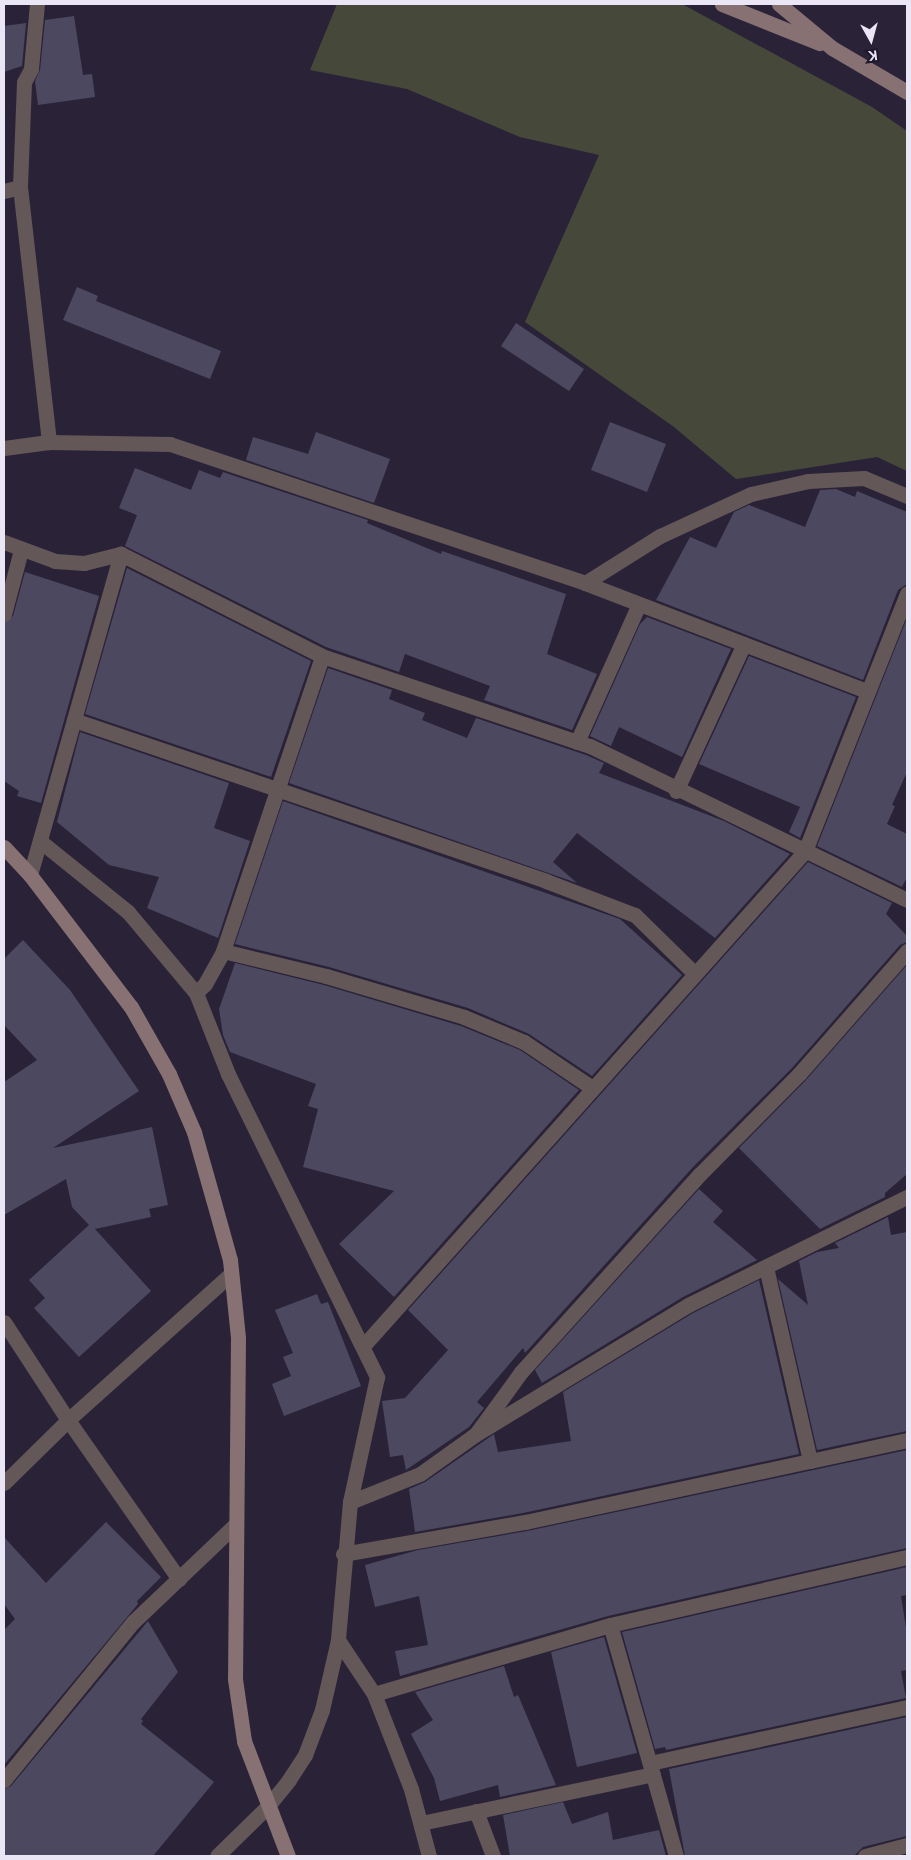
<!DOCTYPE html>
<html>
<head>
<meta charset="utf-8">
<style>
	body { margin:0 }
	#map { position:relative; width:911px; height:1860px; overflow:hidden; background:#2a2338; font-family:Figtree,sans-serif }
	div>[style] { position:absolute }
	.green>* { inset:0; background:#46493a }
	.building>* { inset:0; background:#4b4860 }
	.street>* { height:15px; margin:-7.5px; padding:0 7.5px; transform-origin:7.5px; border-radius:7.5px; background:#645758 }
	.secondary>* { height:15px; margin:-7.5px; padding:0 7.5px; transform-origin:7.5px; border-radius:7.5px; background:#877173 }
	span { translate:-50% -50%; white-space:nowrap; text-align:center; line-height:1.15; -webkit-text-stroke:4.5px #20192e; paint-order:stroke }
	.frame { position:absolute; inset:0; border:5px solid #eae6f5; pointer-events:none }
	.north { position:absolute; left:846px; top:15px; width:50px; height:50px; -webkit-text-stroke:4px #20192e; paint-order:stroke; rotate:173deg; font-size:14px; font-weight:700; line-height:20px; text-align:center; color:#eae6f5 }
	.north::after { content:''; display:block; margin:auto; width:18px; height:22px; background:#eae6f5; clip-path:polygon(50% 0,100% 100%,50% 72%,0 100%) }
</style>
</head>
<body>
<div id="map">
	<div class="green">
		<div style="clip-path:polygon(337px 4px,682px 4px,872px 107px,907px 131px,907px 471px,877px 457px,736px 479px,674px 427px,525px 322px,599px 155px,520px 137px,407px 89px,310px 70px)"></div>
	</div>
	<div class="building">
		<div style="clip-path:polygon(74px 16px,83px 75px,92px 74px,95px 97px,38px 105px,35px 81px,40px 70px,45px 20px)"></div>
		<div style="clip-path:polygon(26px 23px,22px 66px,4px 72px,4px 26px)"></div>
		<div style="clip-path:polygon(77px 287px,98px 296px,96px 301px,221px 351px,210px 379px,63px 320px)"></div>
		<div style="clip-path:polygon(516px 323px,584px 369px,569px 391px,501px 346px)"></div>
		<div style="clip-path:polygon(610px 422px,666px 444px,647px 492px,591px 470px)"></div>
		<div style="clip-path:polygon(316px 432px,390px 459px,374px 503px,246px 460px,253px 437px,308px 454px)"></div>
		<div style="clip-path:polygon(135px 468px,191px 490px,199px 470px,220px 478px,223px 472px,368px 520px,367px 523px,441px 554px,442px 551px,566px 594px,547px 654px,597px 674px,572px 730px,484px 700px,490px 686px,405px 654px,399px 672px,326px 647px,125px 546px,137px 515px,119px 508px)"></div>
		<div style="clip-path:polygon(836px 489px,855px 497px,857px 491px,907px 512px,907px 584px,898px 590px,863px 680px,656px 600px,690px 537px,716px 548px,734px 512px,749px 505px,805px 527px,820px 490px)"></div>
		<div style="clip-path:polygon(127px 568px,311px 661px,271px 777px,85px 714px)"></div>
		<div style="clip-path:polygon(25px 572px,99px 596px,41px 803px,17px 796px,19px 791px,4px 781px,4px 623px,13px 616px)"></div>
		<div style="clip-path:polygon(647px 617px,731px 649px,682px 757px,619px 727px,611px 746px,590px 736px,640px 624px)"></div>
		<div style="clip-path:polygon(907px 618px,907px 772px,892px 805px,895px 806px,887px 824px,907px 834px,907px 877px,902px 887px,817px 846px)"></div>
		<div style="clip-path:polygon(749px 656px,856px 697px,800px 838px,789px 832px,800px 807px,699px 764px)"></div>
		<div style="clip-path:polygon(328px 668px,392px 690px,389px 699px,425px 713px,422px 720px,467px 738px,476px 718px,586px 755px,604px 763px,599px 773px,724px 821px,790px 854px,715px 938px,577px 833px,553px 862px,577px 883px,289px 783px)"></div>
		<div style="clip-path:polygon(80px 732px,229px 783px,214px 828px,250px 841px,218px 938px,147px 908px,159px 877px,109px 865px,57px 822px)"></div>
		<div style="clip-path:polygon(283px 801px,620px 919px,682px 975px,592px 1076px,529px 1034px,468px 1008px,329px 967px,235px 944px)"></div>
		<div style="clip-path:polygon(808px 862px,892px 903px,886px 914px,907px 936px,907px 942px,900px 945px,792px 1068px,693px 1167px,525px 1353px,523px 1348px,477px 1402px,484px 1408px,469px 1427px,406px 1470px,403px 1455px,390px 1457px,382px 1401px,405px 1398px,448px 1350px,408px 1310px)"></div>
		<div style="clip-path:polygon(23px 940px,70px 990px,139px 1091px,53px 1148px,152px 1127px,168px 1205px,149px 1209px,151px 1217px,95px 1229px,151px 1291px,79px 1357px,34px 1308px,45px 1298px,29px 1280px,89px 1225px,72px 1207px,66px 1179px,4px 1215px,4px 1082px,37px 1060px,4px 1025px,4px 959px)"></div>
		<div style="clip-path:polygon(235px 963px,324px 985px,461px 1026px,520px 1050px,579px 1090px,394px 1297px,339px 1244px,394px 1191px,303px 1167px,318px 1109px,308px 1106px,316px 1084px,230px 1052px,223px 1035px,219px 1009px)"></div>
		<div style="clip-path:polygon(907px 965px,907px 1174px,885px 1193px,885px 1197px,820px 1229px,739px 1148px,806px 1080px)"></div>
		<div style="clip-path:polygon(699px 1189px,723px 1211px,713px 1222px,757px 1260px,683px 1297px,542px 1383px,535px 1370px)"></div>
		<div style="clip-path:polygon(888px 1217px,891px 1235px,907px 1232px,907px 1431px,817px 1450px,778px 1279px,808px 1305px,799px 1261px,817px 1252px,839px 1248px,835px 1243px)"></div>
		<div style="clip-path:polygon(759px 1280px,799px 1454px,523px 1513px,415px 1532px,409px 1489px,425px 1482px,494px 1434px,498px 1452px,571px 1441px,563px 1392px,693px 1313px)"></div>
		<div style="clip-path:polygon(317px 1294px,321px 1304px,328px 1302px,361px 1386px,284px 1416px,272px 1384px,291px 1376px,283px 1357px,293px 1353px,275px 1310px)"></div>
		<div style="clip-path:polygon(907px 1450px,907px 1548px,608px 1616px,400px 1676px,395px 1651px,428px 1645px,419px 1596px,375px 1607px,365px 1565px,418px 1550px,527px 1531px)"></div>
		<div style="clip-path:polygon(106px 1522px,161px 1577px,137px 1601px,138px 1604px,4px 1765px,4px 1630px,15px 1619px,4px 1604px,4px 1537px,46px 1583px)"></div>
		<div style="clip-path:polygon(907px 1567px,907px 1595px,901px 1596px,907px 1634px,907px 1670px,901px 1671px,906px 1698px,666px 1750px,665px 1747px,655px 1749px,622px 1632px)"></div>
		<div style="clip-path:polygon(148px 1621px,178px 1672px,141px 1719px,143px 1721px,141px 1724px,214px 1782px,153px 1856px,4px 1856px,4px 1789px,11px 1786px)"></div>
		<div style="clip-path:polygon(604px 1637px,637px 1753px,577px 1767px,551px 1652px)"></div>
		<div style="clip-path:polygon(504px 1666px,514px 1697px,518px 1695px,556px 1785px,500px 1797px,498px 1785px,440px 1801px,434px 1778px,411px 1734px,433px 1720px,415px 1692px)"></div>
		<div style="clip-path:polygon(907px 1717px,907px 1836px,863px 1847px,854px 1856px,685px 1856px,669px 1769px)"></div>
		<div style="clip-path:polygon(563px 1802px,572px 1824px,608px 1812px,613px 1840px,659px 1830px,666px 1856px,510px 1856px,503px 1815px)"></div>
	</div>
	<div class="street">
		<div style="left:37px;top:4px;width:65px;rotate:95.3deg"></div>
		<div style="left:31px;top:69px;width:15px;rotate:118deg"></div>
		<div style="left:24px;top:82px;width:105px;rotate:92.2deg"></div>
		<div style="left:20px;top:187px;width:257px;rotate:83.5deg"></div>
		<div style="left:4px;top:191px;width:16px;rotate:-14deg"></div>
		<div style="left:4px;top:448px;width:45px;rotate:-7.6deg"></div>
		<div style="left:49px;top:442px;width:121px;rotate:0.9deg"></div>
		<div style="left:170px;top:444px;width:438px;rotate:18.5deg"></div>
		<div style="left:585px;top:583px;width:89px;rotate:-32.1deg"></div>
		<div style="left:660px;top:536px;width:100px;rotate:-24.8deg"></div>
		<div style="left:751px;top:494px;width:58px;rotate:-12.8deg"></div>
		<div style="left:808px;top:481px;width:56px;rotate:-3.1deg"></div>
		<div style="left:864px;top:478px;width:47px;rotate:22.7deg"></div>
		<div style="left:4px;top:542px;width:54px;rotate:20.4deg"></div>
		<div style="left:55px;top:561px;width:29px;rotate:4deg"></div>
		<div style="left:84px;top:563px;width:38px;rotate:-14deg"></div>
		<div style="left:121px;top:554px;width:225px;rotate:26.9deg"></div>
		<div style="left:322px;top:656px;width:283px;rotate:18.6deg"></div>
		<div style="left:590px;top:746px;width:352px;rotate:25.9deg"></div>
		<div style="left:585px;top:583px;width:301px;rotate:21deg"></div>
		<div style="left:4px;top:614px;width:66px;rotate:-75.1deg"></div>
		<div style="left:74px;top:720px;width:499px;rotate:18.8deg"></div>
		<div style="left:546px;top:881px;width:95px;rotate:20.9deg"></div>
		<div style="left:635px;top:915px;width:84px;rotate:44.5deg"></div>
		<div style="left:577px;top:742px;width:151px;rotate:-65.8deg"></div>
		<div style="left:676px;top:791px;width:162px;rotate:-65.2deg"></div>
		<div style="left:40px;top:841px;width:113px;rotate:38.9deg"></div>
		<div style="left:128px;top:912px;width:106px;rotate:50deg"></div>
		<div style="left:196px;top:993px;width:13px;rotate:-45deg"></div>
		<div style="left:205px;top:984px;width:38px;rotate:-61deg"></div>
		<div style="left:223px;top:951px;width:311px;rotate:-71.4deg"></div>
		<div style="left:30px;top:875px;width:334px;rotate:-74.2deg"></div>
		<div style="left:223px;top:951px;width:106px;rotate:13.6deg"></div>
		<div style="left:326px;top:976px;width:144px;rotate:16.5deg"></div>
		<div style="left:464px;top:1017px;width:65px;rotate:22.6deg"></div>
		<div style="left:524px;top:1042px;width:81px;rotate:33.9deg"></div>
		<div style="left:196px;top:993px;width:87px;rotate:68.4deg"></div>
		<div style="left:228px;top:1074px;width:338px;rotate:63.8deg"></div>
		<div style="left:377px;top:1377px;width:128px;rotate:102.2deg"></div>
		<div style="left:350px;top:1502px;width:139px;rotate:95deg"></div>
		<div style="left:338px;top:1640px;width:72px;rotate:102.9deg"></div>
		<div style="left:322px;top:1710px;width:48px;rotate:110.7deg"></div>
		<div style="left:305px;top:1755px;width:30px;rotate:123deg"></div>
		<div style="left:289px;top:1780px;width:33px;rotate:129deg"></div>
		<div style="left:268px;top:1806px;width:71px;rotate:135.6deg"></div>
		<div style="left:766px;top:1267px;width:199px;rotate:77.2deg"></div>
		<div style="left:810px;top:1461px;width:99px;rotate:-12.2deg"></div>
		<div style="left:4px;top:1322px;width:117px;rotate:56.9deg"></div>
		<div style="left:68px;top:1420px;width:194px;rotate:55.1deg"></div>
		<div style="left:364px;top:1345px;width:662px;rotate:-48.24deg"></div>
		<div style="left:805px;top:851px;width:277px;rotate:-68.4deg"></div>
		<div style="left:476px;top:1434px;width:77px;rotate:-54deg"></div>
		<div style="left:521px;top:1372px;width:267px;rotate:-47.9deg"></div>
		<div style="left:700px;top:1174px;width:141px;rotate:-45.3deg"></div>
		<div style="left:799px;top:1074px;width:164px;rotate:-48.7deg"></div>
		<div style="left:4px;top:1483px;width:90px;rotate:-44.5deg"></div>
		<div style="left:68px;top:1420px;width:219px;rotate:-41.9deg"></div>
		<div style="left:350px;top:1502px;width:75px;rotate:-21.8deg"></div>
		<div style="left:420px;top:1474px;width:69px;rotate:-35.5deg"></div>
		<div style="left:476px;top:1434px;width:248px;rotate:-31.3deg"></div>
		<div style="left:688px;top:1305px;width:244px;rotate:-26.3deg"></div>
		<div style="left:343px;top:1554px;width:185px;rotate:-10deg"></div>
		<div style="left:525px;top:1522px;width:291px;rotate:-12.1deg"></div>
		<div style="left:338px;top:1640px;width:65px;rotate:56.3deg"></div>
		<div style="left:374px;top:1694px;width:102px;rotate:68.7deg"></div>
		<div style="left:411px;top:1789px;width:69px;rotate:75deg"></div>
		<div style="left:374px;top:1694px;width:246px;rotate:-16.3deg"></div>
		<div style="left:650px;top:1763px;width:263px;rotate:-12.3deg"></div>
		<div style="left:4px;top:1780px;width:204px;rotate:-50.8deg"></div>
		<div style="left:133px;top:1622px;width:141px;rotate:-43.6deg"></div>
		<div style="left:476px;top:1811px;width:48px;rotate:69.3deg"></div>
		<div style="left:421px;top:1823px;width:237px;rotate:-11.9deg"></div>
		<div style="left:676px;top:1856px;width:240px;rotate:-105.9deg"></div>
		<div style="left:610px;top:1625px;width:305px;rotate:-12.9deg"></div>
		<div style="left:865px;top:1856px;width:43px;rotate:-14.7deg"></div>
	</div>
	<div class="secondary">
		<div style="left:722px;top:4px;width:105px;rotate:21.9deg"></div>
		<div style="left:779px;top:4px;width:69px;rotate:39.7deg"></div>
		<div style="left:832px;top:48px;width:87px;rotate:30.4deg"></div>
		<div style="left:4px;top:847px;width:38px;rotate:47deg"></div>
		<div style="left:30px;top:875px;width:166px;rotate:52.6deg"></div>
		<div style="left:131px;top:1007px;width:77px;rotate:60.4deg"></div>
		<div style="left:169px;top:1074px;width:63px;rotate:66.7deg"></div>
		<div style="left:194px;top:1132px;width:70px;rotate:74.2deg"></div>
		<div style="left:213px;top:1199px;width:63px;rotate:74.4deg"></div>
		<div style="left:230px;top:1260px;width:78px;rotate:84.1deg"></div>
		<div style="left:238px;top:1338px;width:341px;rotate:90.5deg"></div>
		<div style="left:235px;top:1679px;width:63px;rotate:81.7deg"></div>
		<div style="left:244px;top:1741px;width:123px;rotate:69.1deg"></div>
	</div>
	<div class="frame"></div>
	<div class="north">K</div>
</div>
</body>
</html>
